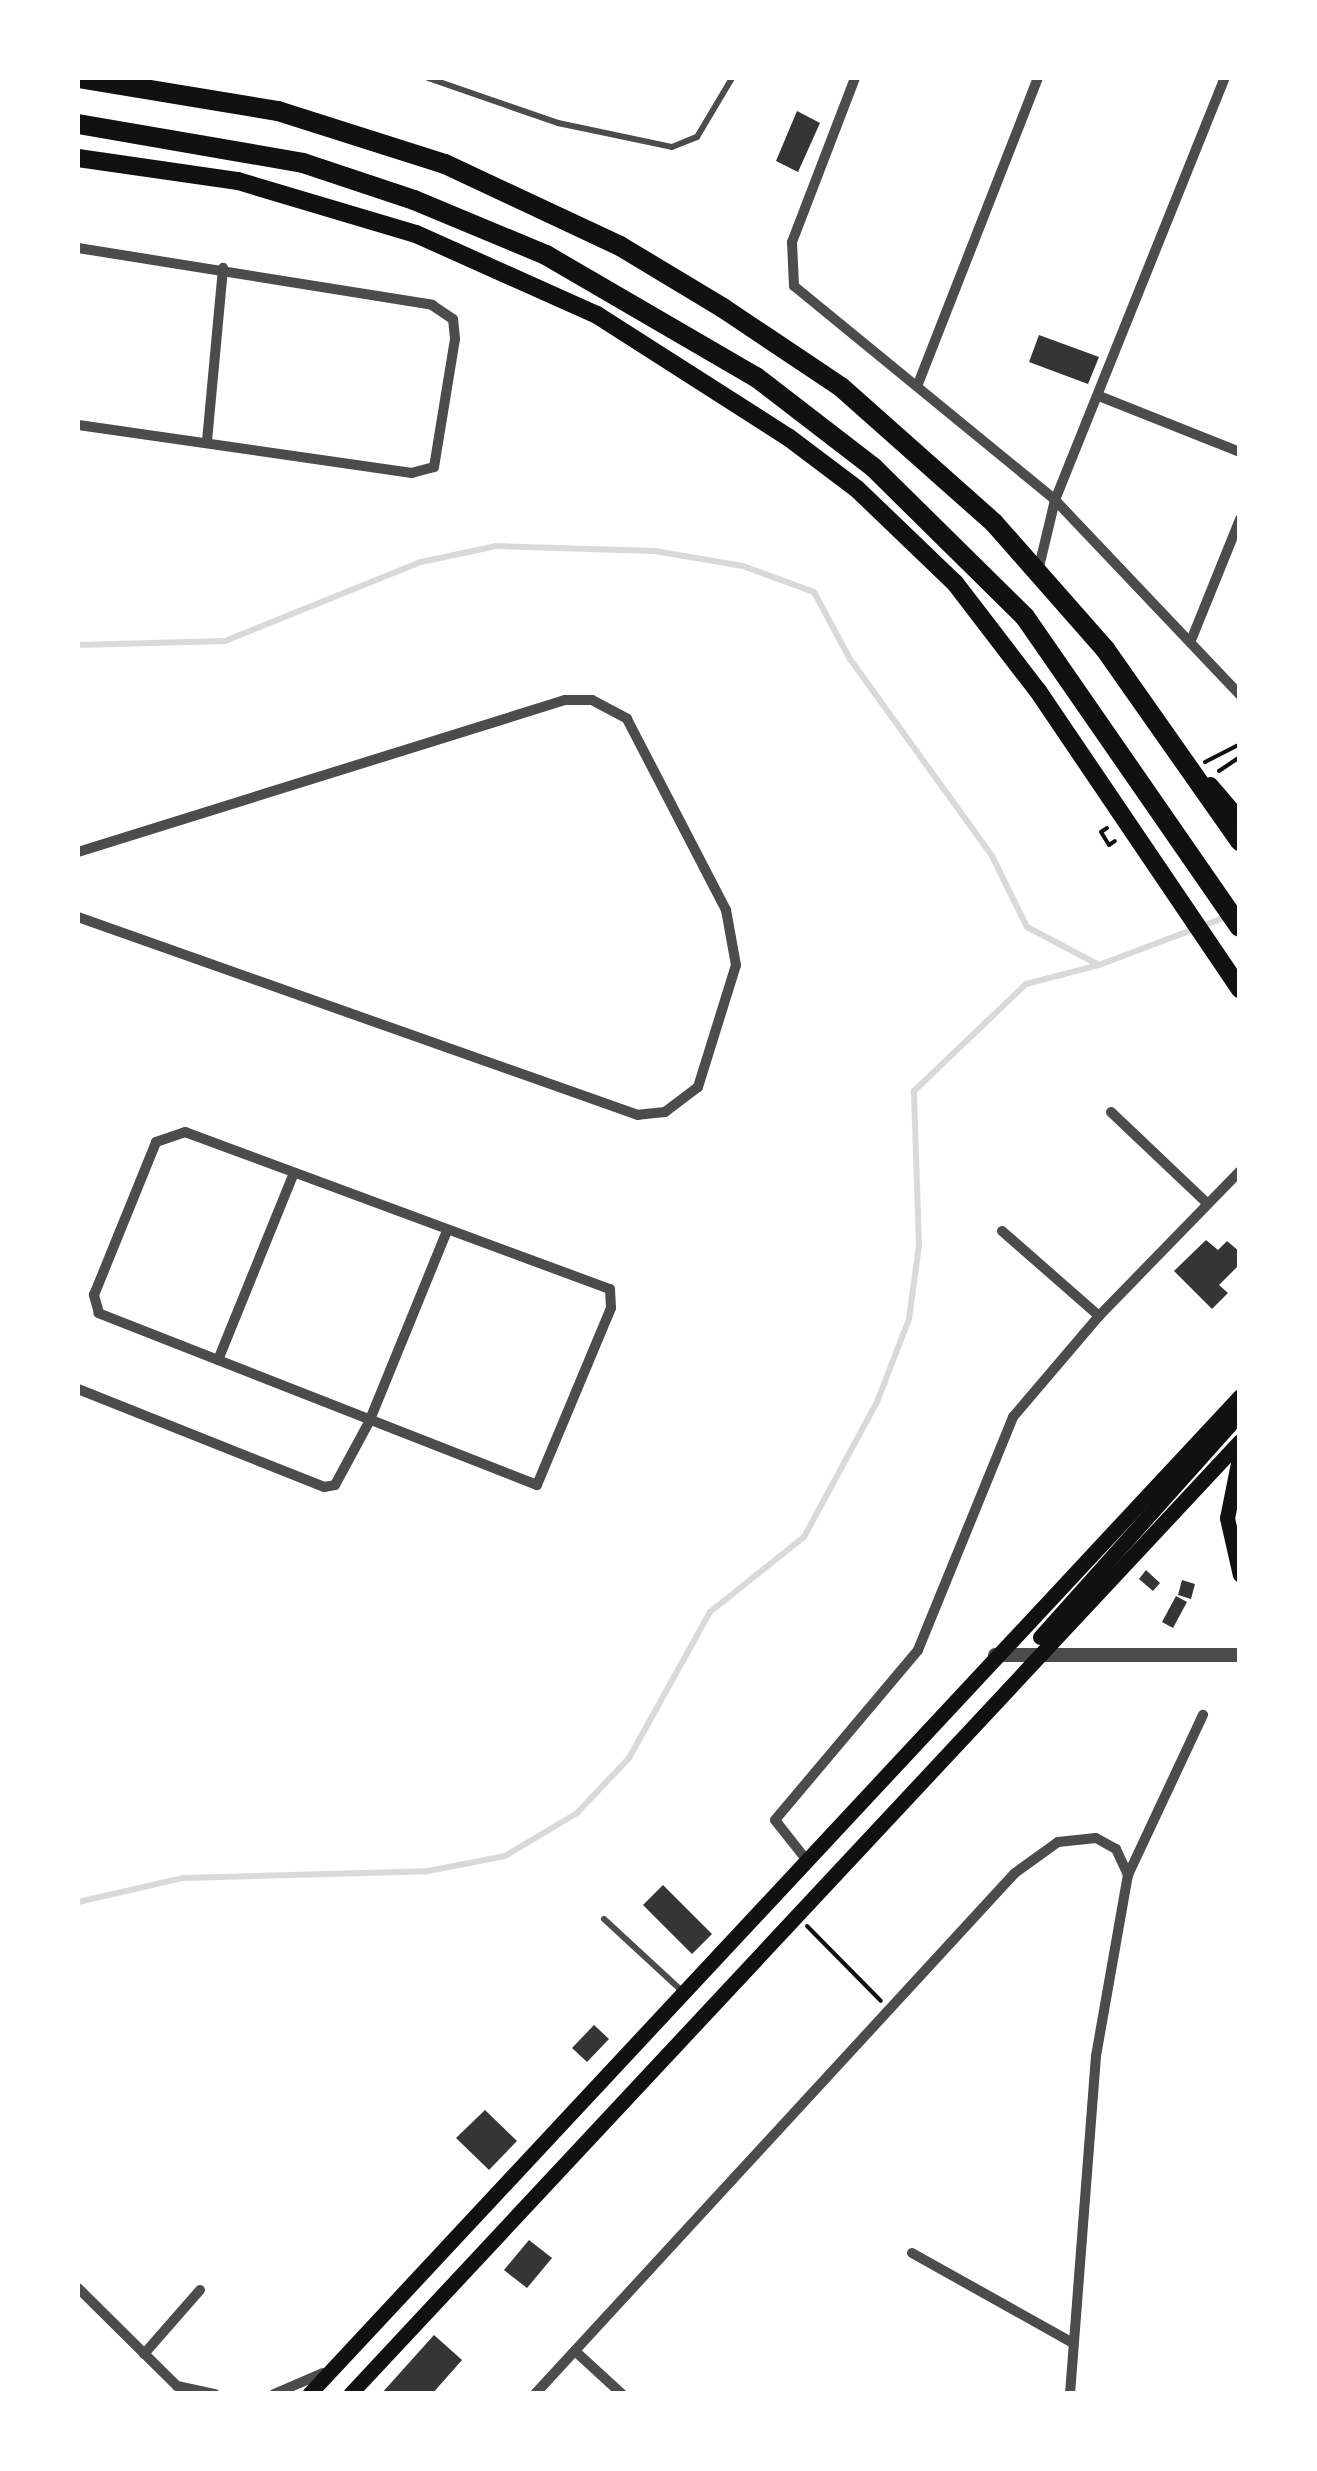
<!DOCTYPE html>
<html>
<head>
<meta charset="utf-8">
<style>
	body { margin:0 }
	#map { position:relative; width:1317px; height:2471px; overflow:hidden; background:#fff; font-family:"Varela Round",sans-serif }
	div>[style] { position:absolute }
	.stream>* { height:6px; margin:-3px; padding:0 3px; transform-origin:3px; border-radius:3px; background:#d9d9d9 }
	.building>* { inset:0; background:#353535 }
	.path>* { height:4px; margin:-2px; padding:0 2px; transform-origin:2px; border-radius:2px; background:#111 }
	.service>* { height:6px; margin:-3px; padding:0 3px; transform-origin:3px; border-radius:3px; background:#4c4c4c }
	.minor>* { height:10px; margin:-5px; padding:0 5px; transform-origin:5px; border-radius:5px; background:#4c4c4c }
	.tertiary>* { height:14px; margin:-7px; padding:0 7px; transform-origin:7px; border-radius:7px; background:#4c4c4c }
	.secondary>* { height:15px; margin:-7.5px; padding:0 7.5px; transform-origin:7.5px; border-radius:7.5px; background:#111 }
	.primary>* { height:18px; margin:-9px; padding:0 9px; transform-origin:9px; border-radius:9px; background:#111 }
	.trunk>* { height:20px; margin:-10px; padding:0 10px; transform-origin:10px; border-radius:10px; background:#111 }
	span { translate:-50% -50%; white-space:nowrap; text-align:center; line-height:1.15; -webkit-text-stroke:10px #fff; paint-order:stroke }
	.frame { position:absolute; inset:0; border:80px solid #fff; pointer-events:none }
</style>
</head>
<body>
<div id="map">
	<div class="stream">
		<div style="left:78px;top:645px;width:147px;rotate:-1.6deg"></div>
		<div style="left:225px;top:641px;width:211px;rotate:-22deg"></div>
		<div style="left:421px;top:562px;width:77px;rotate:-12deg"></div>
		<div style="left:496px;top:546px;width:159px;rotate:1.8deg"></div>
		<div style="left:655px;top:551px;width:89px;rotate:9.7deg"></div>
		<div style="left:743px;top:566px;width:76px;rotate:20.1deg"></div>
		<div style="left:814px;top:592px;width:76px;rotate:61.8deg"></div>
		<div style="left:850px;top:659px;width:243px;rotate:54.2deg"></div>
		<div style="left:992px;top:856px;width:79px;rotate:63.8deg"></div>
		<div style="left:1027px;top:927px;width:81px;rotate:27.8deg"></div>
		<div style="left:78px;top:1902px;width:108px;rotate:-12.9deg"></div>
		<div style="left:183px;top:1878px;width:245px;rotate:-1.6deg"></div>
		<div style="left:428px;top:1871px;width:78px;rotate:-11deg"></div>
		<div style="left:505px;top:1856px;width:84px;rotate:-30.8deg"></div>
		<div style="left:577px;top:1813px;width:76px;rotate:-46.6deg"></div>
		<div style="left:629px;top:1758px;width:167px;rotate:-61deg"></div>
		<div style="left:710px;top:1612px;width:120px;rotate:-38.6deg"></div>
		<div style="left:804px;top:1537px;width:153px;rotate:-61.6deg"></div>
		<div style="left:877px;top:1402px;width:89px;rotate:-68.9deg"></div>
		<div style="left:909px;top:1319px;width:75px;rotate:-82.3deg"></div>
		<div style="left:919px;top:1245px;width:154px;rotate:-91.9deg"></div>
		<div style="left:914px;top:1091px;width:155px;rotate:-43.7deg"></div>
		<div style="left:1026px;top:984px;width:75px;rotate:-14.6deg"></div>
		<div style="left:1099px;top:965px;width:139px;rotate:-20.7deg"></div>
	</div>
	<div class="building">
		<div style="clip-path:polygon(797px 111px,820px 123px,798px 172px,776px 161px)"></div>
		<div style="clip-path:polygon(1039px 335px,1099px 357px,1088px 384px,1029px 362px)"></div>
		<div style="clip-path:polygon(1206px 1240px,1218px 1250px,1227px 1241px,1240px 1252px,1240px 1264px,1219px 1285px,1228px 1293px,1212px 1309px,1174px 1271px)"></div>
		<div style="clip-path:polygon(1146px 1570px,1160px 1583px,1153px 1591px,1139px 1579px)"></div>
		<div style="clip-path:polygon(1182px 1580px,1195px 1584px,1191px 1599px,1178px 1595px)"></div>
		<div style="clip-path:polygon(1176px 1596px,1187px 1602px,1173px 1628px,1162px 1622px)"></div>
		<div style="clip-path:polygon(663px 1885px,712px 1934px,692px 1954px,643px 1905px)"></div>
		<div style="clip-path:polygon(594px 2025px,609px 2039px,587px 2062px,572px 2048px)"></div>
		<div style="clip-path:polygon(485px 2110px,517px 2141px,489px 2170px,456px 2138px)"></div>
		<div style="clip-path:polygon(529px 2240px,552px 2258px,527px 2288px,504px 2270px)"></div>
		<div style="clip-path:polygon(434px 2335px,462px 2360px,432px 2394px,381px 2394px)"></div>
	</div>
	<div class="path">
		<div style="left:1205px;top:762px;width:39px;rotate:-27deg"></div>
		<div style="left:1219px;top:771px;width:25px;rotate:-34deg"></div>
		<div style="left:1107px;top:828px;width:7px;rotate:146deg"></div>
		<div style="left:1101px;top:832px;width:15px;rotate:58deg"></div>
		<div style="left:1109px;top:845px;width:7px;rotate:-34deg"></div>
		<div style="left:807px;top:1926px;width:105px;rotate:45.4deg"></div>
	</div>
	<div class="service">
		<div style="left:428px;top:78px;width:138px;rotate:19.1deg"></div>
		<div style="left:558px;top:123px;width:116px;rotate:11.9deg"></div>
		<div style="left:672px;top:147px;width:27px;rotate:-22deg"></div>
		<div style="left:697px;top:137px;width:69px;rotate:-59.3deg"></div>
		<div style="left:604px;top:1919px;width:105px;rotate:42.7deg"></div>
	</div>
	<div class="minor">
		<div style="left:855px;top:78px;width:176px;rotate:111deg"></div>
		<div style="left:792px;top:242px;width:44px;rotate:87.4deg"></div>
		<div style="left:794px;top:286px;width:338px;rotate:39.3deg"></div>
		<div style="left:1055px;top:500px;width:269px;rotate:46.5deg"></div>
		<div style="left:78px;top:248px;width:359px;rotate:9.1deg"></div>
		<div style="left:432px;top:305px;width:25px;rotate:34deg"></div>
		<div style="left:453px;top:319px;width:20px;rotate:84deg"></div>
		<div style="left:455px;top:339px;width:130px;rotate:99.3deg"></div>
		<div style="left:434px;top:467px;width:23px;rotate:165deg"></div>
		<div style="left:412px;top:473px;width:337px;rotate:-171.8deg"></div>
		<div style="left:918px;top:384px;width:329px;rotate:-68.6deg"></div>
		<div style="left:1099px;top:396px;width:152px;rotate:21.7deg"></div>
		<div style="left:207px;top:441px;width:174px;rotate:-84.7deg"></div>
		<div style="left:1038px;top:571px;width:73px;rotate:-76.5deg"></div>
		<div style="left:1055px;top:500px;width:455px;rotate:-68.1deg"></div>
		<div style="left:1192px;top:638px;width:128px;rotate:-68deg"></div>
		<div style="left:78px;top:852px;width:510px;rotate:-17.33deg"></div>
		<div style="left:565px;top:700px;width:27px"></div>
		<div style="left:592px;top:700px;width:40px;rotate:28deg"></div>
		<div style="left:627px;top:719px;width:215px;rotate:62.6deg"></div>
		<div style="left:726px;top:910px;width:56px;rotate:79.7deg"></div>
		<div style="left:736px;top:965px;width:128px;rotate:107.3deg"></div>
		<div style="left:698px;top:1087px;width:41px;rotate:142.9deg"></div>
		<div style="left:665px;top:1112px;width:27px;rotate:174deg"></div>
		<div style="left:638px;top:1115px;width:594px;rotate:-160.53deg"></div>
		<div style="left:1111px;top:1112px;width:132px;rotate:43.5deg"></div>
		<div style="left:185px;top:1132px;width:453px;rotate:20.3deg"></div>
		<div style="left:610px;top:1289px;width:19px;rotate:87deg"></div>
		<div style="left:611px;top:1308px;width:192px;rotate:112.7deg"></div>
		<div style="left:537px;top:1485px;width:471px;rotate:-158.6deg"></div>
		<div style="left:99px;top:1313px;width:19px;rotate:-106deg"></div>
		<div style="left:94px;top:1295px;width:165px;rotate:-67.9deg"></div>
		<div style="left:156px;top:1142px;width:31px;rotate:-19deg"></div>
		<div style="left:1002px;top:1231px;width:129px;rotate:41.2deg"></div>
		<div style="left:218px;top:1360px;width:200px;rotate:-67.9deg"></div>
		<div style="left:78px;top:1389px;width:265px;rotate:21.7deg"></div>
		<div style="left:324px;top:1487px;width:11px;rotate:-10deg"></div>
		<div style="left:335px;top:1485px;width:72px;rotate:-61.6deg"></div>
		<div style="left:369px;top:1422px;width:204px;rotate:-67.8deg"></div>
		<div style="left:805px;top:1858px;width:48px;rotate:-128.3deg"></div>
		<div style="left:775px;top:1820px;width:222px;rotate:-49.9deg"></div>
		<div style="left:918px;top:1650px;width:252px;rotate:-67.8deg"></div>
		<div style="left:1013px;top:1417px;width:133px;rotate:-49.6deg"></div>
		<div style="left:1099px;top:1316px;width:202px;rotate:-45.8deg"></div>
		<div style="left:912px;top:2253px;width:182px;rotate:29.2deg"></div>
		<div style="left:78px;top:2288px;width:139px;rotate:44.7deg"></div>
		<div style="left:177px;top:2386px;width:39px;rotate:12deg"></div>
		<div style="left:575px;top:2351px;width:64px;rotate:42.5deg"></div>
		<div style="left:144px;top:2354px;width:85px;rotate:-48.8deg"></div>
		<div style="left:274px;top:2394px;width:53px;rotate:-23.2deg"></div>
		<div style="left:535px;top:2394px;width:708px;rotate:-47.35deg"></div>
		<div style="left:1015px;top:1873px;width:53px;rotate:-35.8deg"></div>
		<div style="left:1058px;top:1842px;width:38px;rotate:-6deg"></div>
		<div style="left:1096px;top:1838px;width:23px;rotate:29deg"></div>
		<div style="left:1116px;top:1849px;width:29px;rotate:65deg"></div>
		<div style="left:1070px;top:2394px;width:339px;rotate:-85.6deg"></div>
		<div style="left:1096px;top:2056px;width:184px;rotate:-80deg"></div>
		<div style="left:1128px;top:1875px;width:177px;rotate:-64.9deg"></div>
	</div>
	<div class="tertiary">
		<div style="left:995px;top:1655px;width:245px"></div>
	</div>
	<div class="secondary">
		<div style="left:1210px;top:784px;width:46px;rotate:49.4deg"></div>
		<div style="left:1240px;top:1453px;width:66px;rotate:101.3deg"></div>
		<div style="left:1227px;top:1518px;width:58px;rotate:77.2deg"></div>
		<div style="left:1040px;top:1637px;width:300px;rotate:-48.2deg"></div>
		<div style="left:309px;top:2394px;width:1365px;rotate:-46.99deg"></div>
		<div style="left:350px;top:2394px;width:1304px;rotate:-46.96deg"></div>
	</div>
	<div class="primary">
		<div style="left:78px;top:158px;width:162px;rotate:8.2deg"></div>
		<div style="left:238px;top:181px;width:186px;rotate:16.6deg"></div>
		<div style="left:416px;top:234px;width:198px;rotate:24.1deg"></div>
		<div style="left:597px;top:315px;width:227px;rotate:32.6deg"></div>
		<div style="left:788px;top:437px;width:86px;rotate:37deg"></div>
		<div style="left:857px;top:489px;width:136px;rotate:43.8deg"></div>
		<div style="left:955px;top:583px;width:136px;rotate:52.5deg"></div>
		<div style="left:1038px;top:691px;width:360px;rotate:55.9deg"></div>
	</div>
	<div class="trunk">
		<div style="left:78px;top:78px;width:203px;rotate:9.4deg"></div>
		<div style="left:278px;top:111px;width:175px;rotate:17.6deg"></div>
		<div style="left:445px;top:164px;width:193px;rotate:25.1deg"></div>
		<div style="left:620px;top:246px;width:120px;rotate:31deg"></div>
		<div style="left:723px;top:308px;width:142px;rotate:33.8deg"></div>
		<div style="left:841px;top:387px;width:205px;rotate:41.6deg"></div>
		<div style="left:994px;top:523px;width:168px;rotate:48.6deg"></div>
		<div style="left:1105px;top:649px;width:235px;rotate:54.9deg"></div>
		<div style="left:78px;top:124px;width:228px;rotate:9.8deg"></div>
		<div style="left:303px;top:163px;width:117px;rotate:18.4deg"></div>
		<div style="left:414px;top:200px;width:143px;rotate:22.6deg"></div>
		<div style="left:546px;top:255px;width:243px;rotate:30.2deg"></div>
		<div style="left:756px;top:377px;width:149px;rotate:37.6deg"></div>
		<div style="left:874px;top:468px;width:212px;rotate:44.6deg"></div>
		<div style="left:1025px;top:617px;width:377px;rotate:55.3deg"></div>
	</div>
	<div class="frame"></div>
</div>
</body>
</html>
